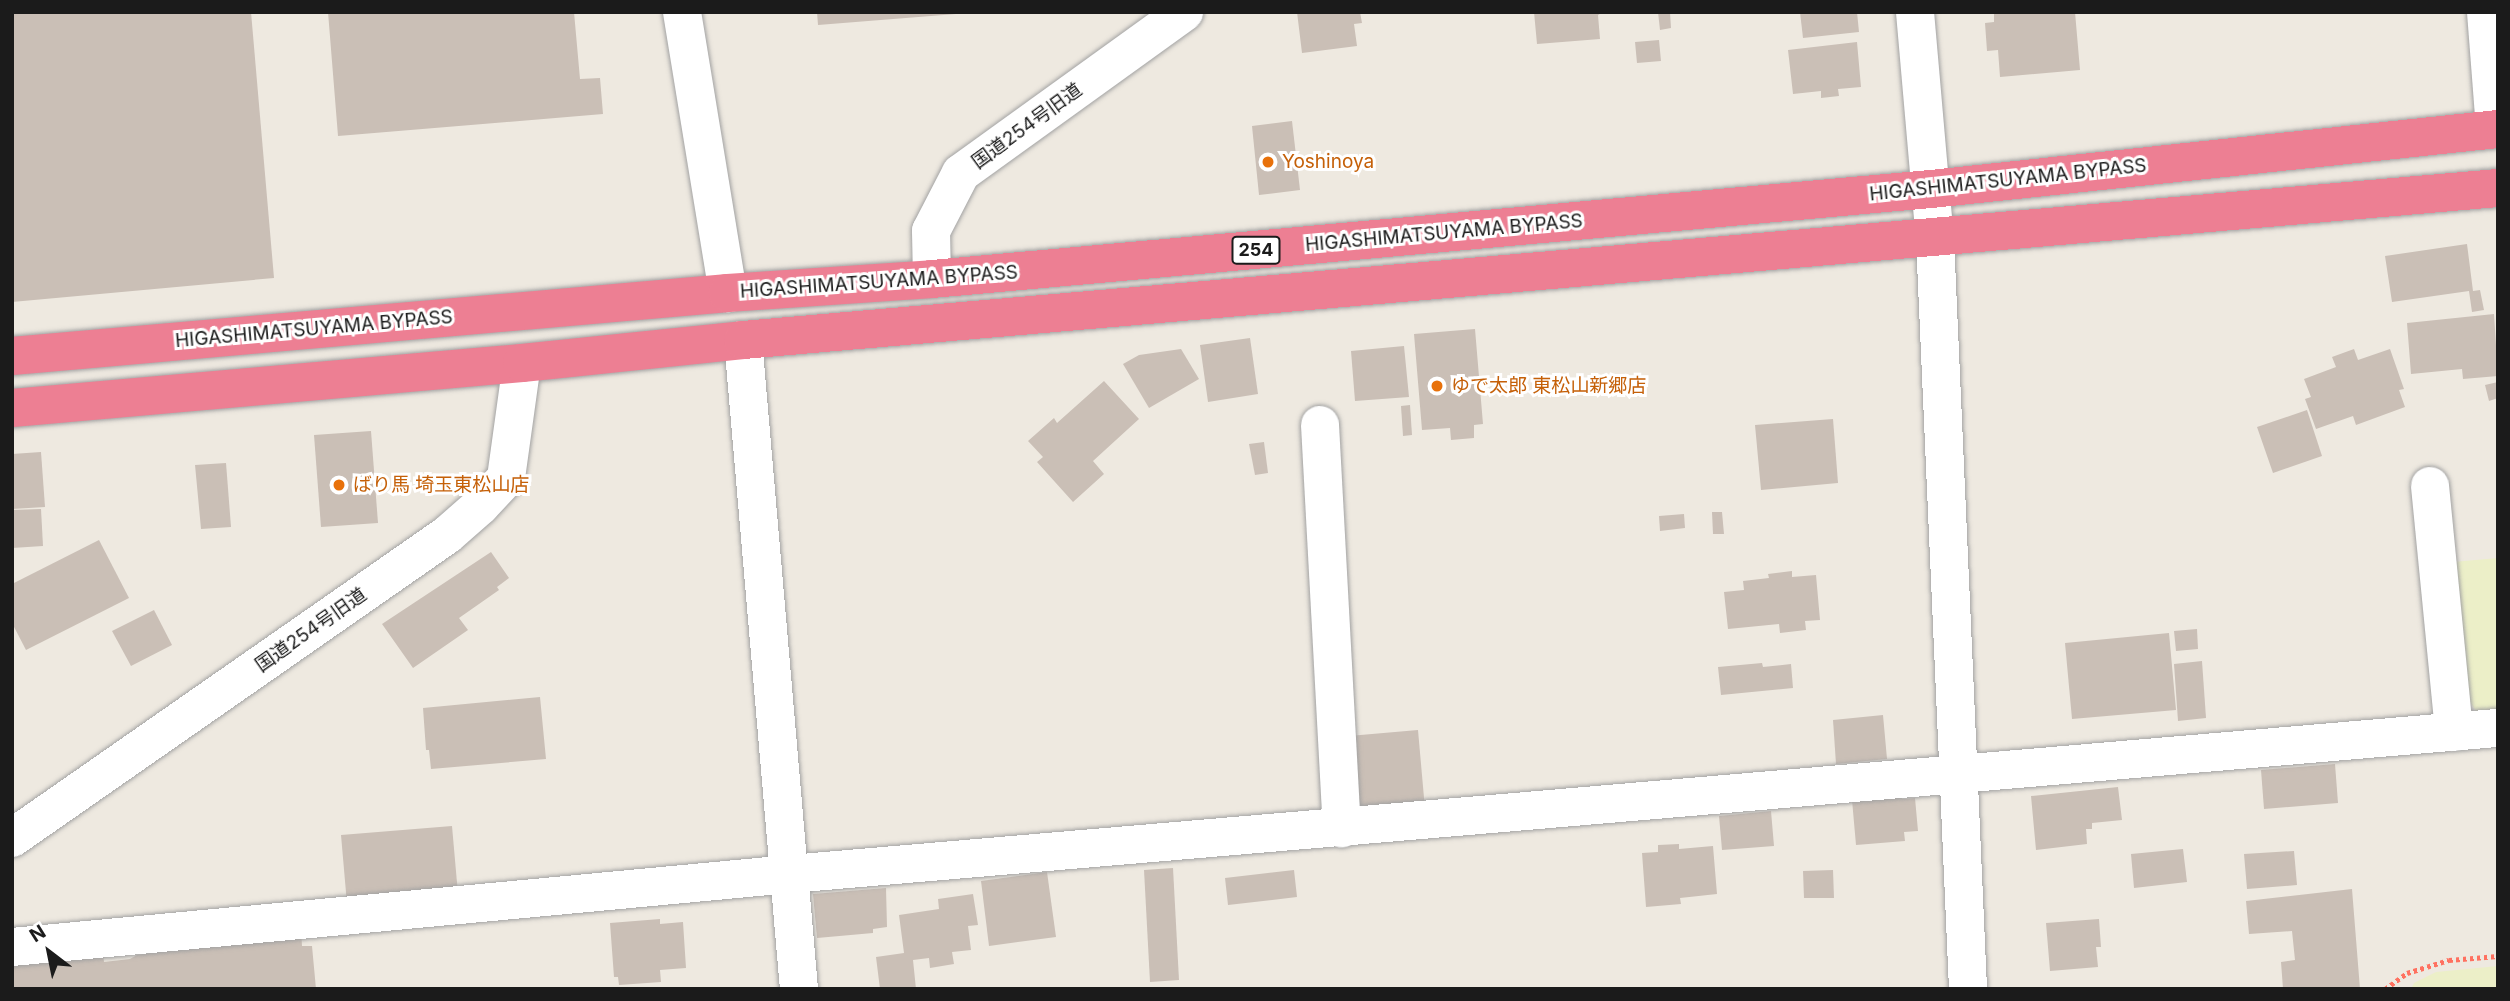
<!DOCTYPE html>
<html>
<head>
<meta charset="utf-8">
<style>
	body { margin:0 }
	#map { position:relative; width:2510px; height:1001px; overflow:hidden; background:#eee9e0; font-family:Inter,"Noto Sans JP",sans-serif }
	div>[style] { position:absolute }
	.farmland>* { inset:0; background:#ecefc8 }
	.building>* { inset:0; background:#cabfb6 }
	.path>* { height:4.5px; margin-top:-2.25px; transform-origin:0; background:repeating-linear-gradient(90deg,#ff7160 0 3.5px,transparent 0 7px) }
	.roads { filter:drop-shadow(0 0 2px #a2a2a2) drop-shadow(0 0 2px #a2a2a2) }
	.minor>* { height:38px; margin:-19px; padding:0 19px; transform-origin:19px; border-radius:19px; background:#fff }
	.highway>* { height:38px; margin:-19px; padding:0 19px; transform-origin:19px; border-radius:19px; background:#ed7f93 }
	.dots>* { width:19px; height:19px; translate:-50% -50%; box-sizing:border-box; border:4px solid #fff; border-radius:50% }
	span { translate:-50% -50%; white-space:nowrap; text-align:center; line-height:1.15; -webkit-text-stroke:6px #fff; paint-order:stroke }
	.shield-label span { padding:2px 5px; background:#fff; border:2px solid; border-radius:5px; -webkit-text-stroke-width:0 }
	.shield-label { font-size:18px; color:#1b1b1b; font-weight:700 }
	.street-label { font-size:19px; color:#1b1b1b }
	.food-label { font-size:19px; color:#c56008 }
	.left { translate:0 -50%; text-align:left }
	.frame { position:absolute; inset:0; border:14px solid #1b1b1b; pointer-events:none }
	.north { position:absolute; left:14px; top:917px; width:70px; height:70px; -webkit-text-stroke:5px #fff; paint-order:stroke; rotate:328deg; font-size:19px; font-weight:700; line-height:28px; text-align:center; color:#1b1b1b }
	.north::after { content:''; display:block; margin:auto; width:24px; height:32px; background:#1b1b1b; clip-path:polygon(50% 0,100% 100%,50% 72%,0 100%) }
</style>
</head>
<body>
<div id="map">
	<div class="farmland">
		<div style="clip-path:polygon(2498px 558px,2498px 709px,2476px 711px,2467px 698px,2453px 562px)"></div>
		<div style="clip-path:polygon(2498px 966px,2498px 989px,2411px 989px,2414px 983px,2436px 972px)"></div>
	</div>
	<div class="building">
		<div style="clip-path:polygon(12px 12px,251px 12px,274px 278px,12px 302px)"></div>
		<div style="clip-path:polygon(328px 12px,574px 12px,580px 79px,600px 78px,603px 114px,338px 136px)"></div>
		<div style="clip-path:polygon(817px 12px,956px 12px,956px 14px,818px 25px)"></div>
		<div style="clip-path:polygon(1297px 12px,1360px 12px,1362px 23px,1354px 24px,1357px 46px,1302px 53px)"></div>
		<div style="clip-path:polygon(1534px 12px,1603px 12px,1598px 15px,1600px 39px,1537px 44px)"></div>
		<div style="clip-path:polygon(1658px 12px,1670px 12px,1671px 28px,1660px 30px)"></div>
		<div style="clip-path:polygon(1800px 12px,1857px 12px,1859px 32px,1803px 38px)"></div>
		<div style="clip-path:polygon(1994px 12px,2075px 12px,2080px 70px,2000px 77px,1998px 50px,1987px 51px,1985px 23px,1994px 22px)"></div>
		<div style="clip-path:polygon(1659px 40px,1661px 61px,1637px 63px,1635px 42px)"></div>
		<div style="clip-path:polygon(1857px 42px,1861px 87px,1838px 89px,1839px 96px,1821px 98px,1821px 91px,1793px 94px,1788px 50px)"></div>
		<div style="clip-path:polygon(1292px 121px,1300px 190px,1259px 195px,1252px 126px)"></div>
		<div style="clip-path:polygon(2467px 244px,2473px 291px,2480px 290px,2484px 310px,2472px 312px,2469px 291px,2392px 302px,2385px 256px)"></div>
		<div style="clip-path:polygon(2494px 314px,2498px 376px,2463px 379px,2462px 369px,2411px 374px,2407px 323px)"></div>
		<div style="clip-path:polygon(1475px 329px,1483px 424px,1474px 425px,1474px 438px,1451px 440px,1450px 428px,1422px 430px,1414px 334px)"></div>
		<div style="clip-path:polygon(1250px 338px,1258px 394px,1208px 402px,1200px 345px)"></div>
		<div style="clip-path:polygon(1404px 346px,1409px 397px,1355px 401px,1351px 351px)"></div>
		<div style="clip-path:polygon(1181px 349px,1199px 379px,1149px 408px,1123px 364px,1139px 355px)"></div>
		<div style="clip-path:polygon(2354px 349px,2358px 360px,2390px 349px,2404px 389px,2399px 390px,2405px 407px,2356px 425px,2353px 416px,2316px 429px,2305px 399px,2311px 397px,2304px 379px,2336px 367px,2332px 357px)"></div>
		<div style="clip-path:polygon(1104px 381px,1139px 419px,1093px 461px,1104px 474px,1073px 502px,1037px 462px,1043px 457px,1028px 441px,1054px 418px,1057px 423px)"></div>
		<div style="clip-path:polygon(2498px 382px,2498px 398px,2489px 401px,2485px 385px)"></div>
		<div style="clip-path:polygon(1410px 405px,1412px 435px,1403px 436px,1401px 406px)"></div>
		<div style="clip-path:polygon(2307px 410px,2322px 456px,2273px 473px,2257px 427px)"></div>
		<div style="clip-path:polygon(1833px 419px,1838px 483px,1761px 490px,1755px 425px)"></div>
		<div style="clip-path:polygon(371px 431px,378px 523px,321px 527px,314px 435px)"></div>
		<div style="clip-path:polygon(1264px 442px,1268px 473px,1255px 475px,1249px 444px)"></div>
		<div style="clip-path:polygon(41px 452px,45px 507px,12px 509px,12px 454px)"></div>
		<div style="clip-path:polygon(226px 463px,231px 527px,201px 529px,195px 465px)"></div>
		<div style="clip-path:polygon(41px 509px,43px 546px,12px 548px,12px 510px)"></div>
		<div style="clip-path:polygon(1712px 512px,1722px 512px,1724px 534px,1713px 534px)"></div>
		<div style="clip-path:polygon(1684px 514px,1685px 528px,1660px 531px,1659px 516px)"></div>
		<div style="clip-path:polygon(99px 540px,129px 598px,26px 650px,12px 623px,12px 584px)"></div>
		<div style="clip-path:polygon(491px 552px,509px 578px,497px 587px,499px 590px,459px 618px,468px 630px,413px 668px,382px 624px)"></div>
		<div style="clip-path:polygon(1792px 571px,1792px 577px,1816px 575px,1820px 620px,1805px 621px,1806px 630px,1780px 633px,1779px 624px,1728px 629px,1724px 592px,1744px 590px,1743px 581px,1769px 578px,1768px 574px)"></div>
		<div style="clip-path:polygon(154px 610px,172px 645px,131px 666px,112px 631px)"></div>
		<div style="clip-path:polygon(2197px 629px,2198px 649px,2176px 651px,2174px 631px)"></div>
		<div style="clip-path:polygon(2169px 633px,2176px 710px,2072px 719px,2065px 643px)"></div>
		<div style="clip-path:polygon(2202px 661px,2206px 718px,2178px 721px,2174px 664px)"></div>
		<div style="clip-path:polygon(1762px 663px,1763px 667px,1791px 664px,1793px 688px,1721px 695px,1718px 667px)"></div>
		<div style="clip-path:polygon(540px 697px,546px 759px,431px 769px,429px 750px,426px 750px,423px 708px)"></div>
		<div style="clip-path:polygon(1883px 715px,1887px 759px,1836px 764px,1833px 720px)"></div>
		<div style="clip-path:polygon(1418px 730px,1425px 809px,1355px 815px,1349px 736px)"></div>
		<div style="clip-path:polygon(2335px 764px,2338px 803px,2264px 809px,2261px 770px)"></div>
		<div style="clip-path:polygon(2118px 787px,2122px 820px,2092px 823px,2092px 829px,2086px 829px,2087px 844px,2036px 850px,2031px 796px)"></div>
		<div style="clip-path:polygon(1901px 796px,1902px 799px,1915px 798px,1918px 831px,1904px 832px,1905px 841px,1856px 845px,1852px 800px)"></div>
		<div style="clip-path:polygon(1771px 811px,1774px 846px,1722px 850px,1719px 816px)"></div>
		<div style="clip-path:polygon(452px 826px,458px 894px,347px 904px,341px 835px)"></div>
		<div style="clip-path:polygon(1679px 844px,1679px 849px,1713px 846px,1717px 894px,1680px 898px,1681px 904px,1646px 907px,1642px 853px,1658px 852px,1658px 845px)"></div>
		<div style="clip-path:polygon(2183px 849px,2187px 882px,2134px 888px,2131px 854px)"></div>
		<div style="clip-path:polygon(2294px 851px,2297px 885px,2247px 889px,2244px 854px)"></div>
		<div style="clip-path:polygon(1173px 868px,1179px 980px,1150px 982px,1144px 870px)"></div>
		<div style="clip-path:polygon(1294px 870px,1297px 897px,1228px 905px,1225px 878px)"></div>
		<div style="clip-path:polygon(1833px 870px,1834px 898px,1804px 898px,1803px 871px)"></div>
		<div style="clip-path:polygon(1047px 872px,1056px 937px,989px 946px,981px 881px)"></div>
		<div style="clip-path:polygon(886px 888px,887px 927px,873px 929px,873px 933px,817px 938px,813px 894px)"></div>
		<div style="clip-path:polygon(2352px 889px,2360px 989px,2283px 989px,2281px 962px,2295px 960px,2292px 931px,2249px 934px,2246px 901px)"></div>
		<div style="clip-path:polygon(973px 894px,978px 925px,968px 926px,971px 950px,952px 952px,954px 964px,930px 968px,929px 958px,913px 960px,916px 989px,880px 989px,876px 957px,904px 953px,899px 915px,939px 909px,938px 899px)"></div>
		<div style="clip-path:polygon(660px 919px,660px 924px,683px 922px,686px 968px,660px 970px,661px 982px,619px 985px,618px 977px,614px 977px,610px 923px)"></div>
		<div style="clip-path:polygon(2099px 919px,2101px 947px,2096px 947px,2098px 967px,2050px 971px,2046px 923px)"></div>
		<div style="clip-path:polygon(301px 931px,302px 946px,312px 946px,316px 989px,12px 989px,12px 962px,103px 954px,104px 962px,130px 959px,137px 955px)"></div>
	</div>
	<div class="path">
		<div style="left:2385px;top:989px;width:27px;rotate:-36deg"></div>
		<div style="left:2407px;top:973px;width:44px;rotate:-17.2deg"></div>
		<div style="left:2449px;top:960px;width:49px;rotate:-4.7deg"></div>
	</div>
	<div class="roads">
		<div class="minor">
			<div style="left:682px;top:12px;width:285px;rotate:80.7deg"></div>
			<div style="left:1915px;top:12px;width:228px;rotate:85deg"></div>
			<div style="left:1935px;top:239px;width:751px;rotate:87.48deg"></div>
			<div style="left:2486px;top:12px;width:117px;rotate:85.6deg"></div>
			<div style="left:932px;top:279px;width:48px;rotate:-91.2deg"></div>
			<div style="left:931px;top:231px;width:65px;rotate:-62.7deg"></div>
			<div style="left:961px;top:173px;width:275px;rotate:-35.8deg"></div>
			<div style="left:743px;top:340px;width:651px;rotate:85.07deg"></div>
			<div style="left:1320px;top:425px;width:404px;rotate:86.9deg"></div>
			<div style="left:2430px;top:486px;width:247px;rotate:84.4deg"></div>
			<div style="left:12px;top:838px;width:530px;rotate:-34.86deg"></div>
			<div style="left:447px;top:535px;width:44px;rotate:-41.3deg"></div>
			<div style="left:480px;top:506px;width:38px;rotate:-47deg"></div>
			<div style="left:506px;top:478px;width:116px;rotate:-82.1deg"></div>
			<div style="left:12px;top:947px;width:781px;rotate:-5.36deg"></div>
			<div style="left:790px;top:874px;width:1714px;rotate:-4.89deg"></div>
		</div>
		<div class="highway">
			<div style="left:12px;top:356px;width:719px;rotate:-5.03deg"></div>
			<div style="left:728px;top:293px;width:204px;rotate:-3.9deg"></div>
			<div style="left:932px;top:279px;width:1003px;rotate:-5.15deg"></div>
			<div style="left:1931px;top:189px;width:570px;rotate:-6.04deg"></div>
			<div style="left:12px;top:408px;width:512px;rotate:-5.04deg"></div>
			<div style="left:522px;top:363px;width:222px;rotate:-5.9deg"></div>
			<div style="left:743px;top:340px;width:1762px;rotate:-4.95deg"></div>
		</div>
	</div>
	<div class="dots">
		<div style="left:1268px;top:162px;background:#e8710a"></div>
		<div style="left:1437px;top:386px;background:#e8710a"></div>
		<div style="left:339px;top:485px;background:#e8710a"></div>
	</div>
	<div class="shield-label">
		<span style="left:1256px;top:250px">254</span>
	</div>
	<div class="street-label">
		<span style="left:1027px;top:126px;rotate:-36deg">国道254号旧道</span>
		<span style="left:2008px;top:180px;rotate:-6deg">HIGASHIMATSUYAMA BYPASS</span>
		<span style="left:1444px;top:233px;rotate:-5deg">HIGASHIMATSUYAMA BYPASS</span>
		<span style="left:879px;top:282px;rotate:-4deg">HIGASHIMATSUYAMA BYPASS</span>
		<span style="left:314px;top:329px;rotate:-5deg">HIGASHIMATSUYAMA BYPASS</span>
		<span style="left:311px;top:630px;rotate:-35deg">国道254号旧道</span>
	</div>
	<div class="food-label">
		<span class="left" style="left:1282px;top:162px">Yoshinoya</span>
		<span class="left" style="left:1451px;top:386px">ゆで太郎 東松山新郷店</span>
		<span class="left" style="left:353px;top:485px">ばり馬 埼玉東松山店</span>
	</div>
	<div class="frame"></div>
	<div class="north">N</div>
</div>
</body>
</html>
